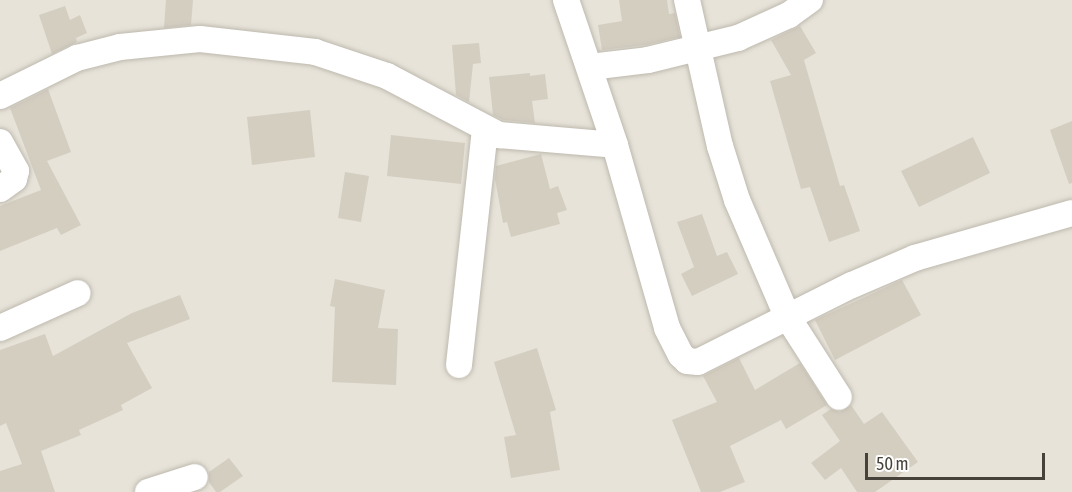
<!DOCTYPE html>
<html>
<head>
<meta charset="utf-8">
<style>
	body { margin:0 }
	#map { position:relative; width:1072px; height:492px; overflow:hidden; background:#f4f1eb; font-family:"Asap Condensed",sans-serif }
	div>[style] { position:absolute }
	.residential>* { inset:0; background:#e7e3d9 }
	.building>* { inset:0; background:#d4cec1 }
	.roads { filter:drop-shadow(0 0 2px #beb9ae) drop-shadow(0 0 2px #beb9ae) }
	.street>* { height:26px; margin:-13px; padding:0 13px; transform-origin:13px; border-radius:13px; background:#fff }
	span { translate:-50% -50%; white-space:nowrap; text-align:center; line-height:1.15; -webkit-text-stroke:4.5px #fff; paint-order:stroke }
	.scale { position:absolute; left:865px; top:453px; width:180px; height:27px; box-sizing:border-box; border:3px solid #474239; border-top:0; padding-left:8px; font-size:18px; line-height:21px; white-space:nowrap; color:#474239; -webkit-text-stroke:4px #fff; paint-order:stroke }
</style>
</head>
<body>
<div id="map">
	<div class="residential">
		<div style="clip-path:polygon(0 0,1072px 0,1072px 492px,0 492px)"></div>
	</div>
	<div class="building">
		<div style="clip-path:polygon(166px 0,193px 0,191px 25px,164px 28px)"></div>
		<div style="clip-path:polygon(619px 0,667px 0,669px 14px,675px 13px,680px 37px,645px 45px,602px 50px,598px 25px,622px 21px)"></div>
		<div style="clip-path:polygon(65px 6px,70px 20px,80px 15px,87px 33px,76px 38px,77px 42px,52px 54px,39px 15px)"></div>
		<div style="clip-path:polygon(800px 26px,816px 53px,804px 60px,840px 186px,844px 185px,860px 231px,829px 242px,810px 187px,801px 189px,770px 81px,791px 75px,771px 40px)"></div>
		<div style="clip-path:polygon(479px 43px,481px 63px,473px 64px,469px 102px,456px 95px,452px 45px)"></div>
		<div style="clip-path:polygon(530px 73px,530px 76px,545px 74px,548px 99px,532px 101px,535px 123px,503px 120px,493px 115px,489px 77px)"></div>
		<div style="clip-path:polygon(48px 89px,71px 152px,47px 161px,81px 225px,61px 235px,57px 228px,0 251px,0 206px,41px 190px,10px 108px)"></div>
		<div style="clip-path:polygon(310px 110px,315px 157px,252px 165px,247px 117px)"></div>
		<div style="clip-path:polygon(1072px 121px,1072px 183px,1069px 184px,1050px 130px)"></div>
		<div style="clip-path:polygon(391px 135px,465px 143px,461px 184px,387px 176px)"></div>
		<div style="clip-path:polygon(973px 137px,990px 173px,919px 207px,901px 171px)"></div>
		<div style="clip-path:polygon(541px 154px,550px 189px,558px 186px,567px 210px,557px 213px,560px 224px,511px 237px,507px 222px,503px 223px,495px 179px,496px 166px)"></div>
		<div style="clip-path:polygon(345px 172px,369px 176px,361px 222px,338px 218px)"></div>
		<div style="clip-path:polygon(702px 214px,717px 256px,727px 252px,738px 274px,692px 296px,681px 274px,694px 267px,677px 222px)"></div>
		<div style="clip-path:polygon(335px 279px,385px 290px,378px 328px,398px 329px,396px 385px,332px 382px,335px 307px,330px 306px)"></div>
		<div style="clip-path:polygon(902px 280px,921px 315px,835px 360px,815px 320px)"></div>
		<div style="clip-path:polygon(180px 295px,190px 319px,127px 343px,152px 388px,121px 405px,123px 410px,79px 430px,81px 435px,41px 451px,55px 492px,0 492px,0 471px,22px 464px,6px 423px,0 426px,0 350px,45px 334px,53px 356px,132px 313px)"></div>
		<div style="clip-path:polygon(537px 348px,556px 410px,550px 412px,560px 470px,511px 478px,504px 437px,516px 435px,494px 362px)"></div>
		<div style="clip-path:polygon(739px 358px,755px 390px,800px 363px,827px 405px,786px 429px,781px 420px,730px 446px,745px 482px,720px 492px,701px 492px,672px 420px,717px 402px,703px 376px)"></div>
		<div style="clip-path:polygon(851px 405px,864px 424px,882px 412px,918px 462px,875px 492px,857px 492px,841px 468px,825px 480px,811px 463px,840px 441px,822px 415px,831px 409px,840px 412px)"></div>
		<div style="clip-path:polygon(229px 458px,243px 476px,220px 492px,216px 492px,209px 482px,209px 472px)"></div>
	</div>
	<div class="roads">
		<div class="street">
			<div style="left:566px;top:0;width:153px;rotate:71.3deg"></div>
			<div style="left:687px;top:0;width:150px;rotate:77.3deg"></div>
			<div style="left:720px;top:146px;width:57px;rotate:72.5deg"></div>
			<div style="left:737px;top:200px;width:126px;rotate:66.7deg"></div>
			<div style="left:787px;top:316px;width:96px;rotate:57.3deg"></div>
			<div style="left:590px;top:67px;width:58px;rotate:-6.9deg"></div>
			<div style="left:648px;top:60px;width:93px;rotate:-13.7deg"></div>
			<div style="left:738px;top:38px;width:56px;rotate:-24.3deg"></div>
			<div style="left:789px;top:15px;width:26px;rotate:-36deg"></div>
			<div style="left:0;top:96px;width:86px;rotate:-26.3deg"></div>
			<div style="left:77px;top:58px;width:44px;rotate:-14.3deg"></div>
			<div style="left:120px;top:47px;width:80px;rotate:-5.7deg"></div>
			<div style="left:200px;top:39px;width:116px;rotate:6.4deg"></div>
			<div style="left:315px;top:52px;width:76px;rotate:18.4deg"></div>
			<div style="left:387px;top:76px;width:127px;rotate:27.8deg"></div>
			<div style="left:499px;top:135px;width:116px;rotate:4.9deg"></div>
			<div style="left:615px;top:145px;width:190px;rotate:74.1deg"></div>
			<div style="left:667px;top:328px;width:30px;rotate:63deg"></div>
			<div style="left:681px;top:355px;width:8px;rotate:45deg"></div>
			<div style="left:687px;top:361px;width:11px;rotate:5deg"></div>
			<div style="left:698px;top:362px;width:172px;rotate:-26.6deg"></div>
			<div style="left:852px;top:285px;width:69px;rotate:-23.2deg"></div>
			<div style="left:915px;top:258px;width:163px;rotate:-16deg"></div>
			<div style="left:0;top:142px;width:33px;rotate:61deg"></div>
			<div style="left:16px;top:171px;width:8px;rotate:104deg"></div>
			<div style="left:14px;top:179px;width:17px;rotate:144deg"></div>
			<div style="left:0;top:328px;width:85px;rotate:-24.2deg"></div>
			<div style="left:459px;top:365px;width:237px;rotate:-83.7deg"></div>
			<div style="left:148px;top:492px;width:49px;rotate:-17.7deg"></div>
		</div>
	</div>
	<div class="scale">50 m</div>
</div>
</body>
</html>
